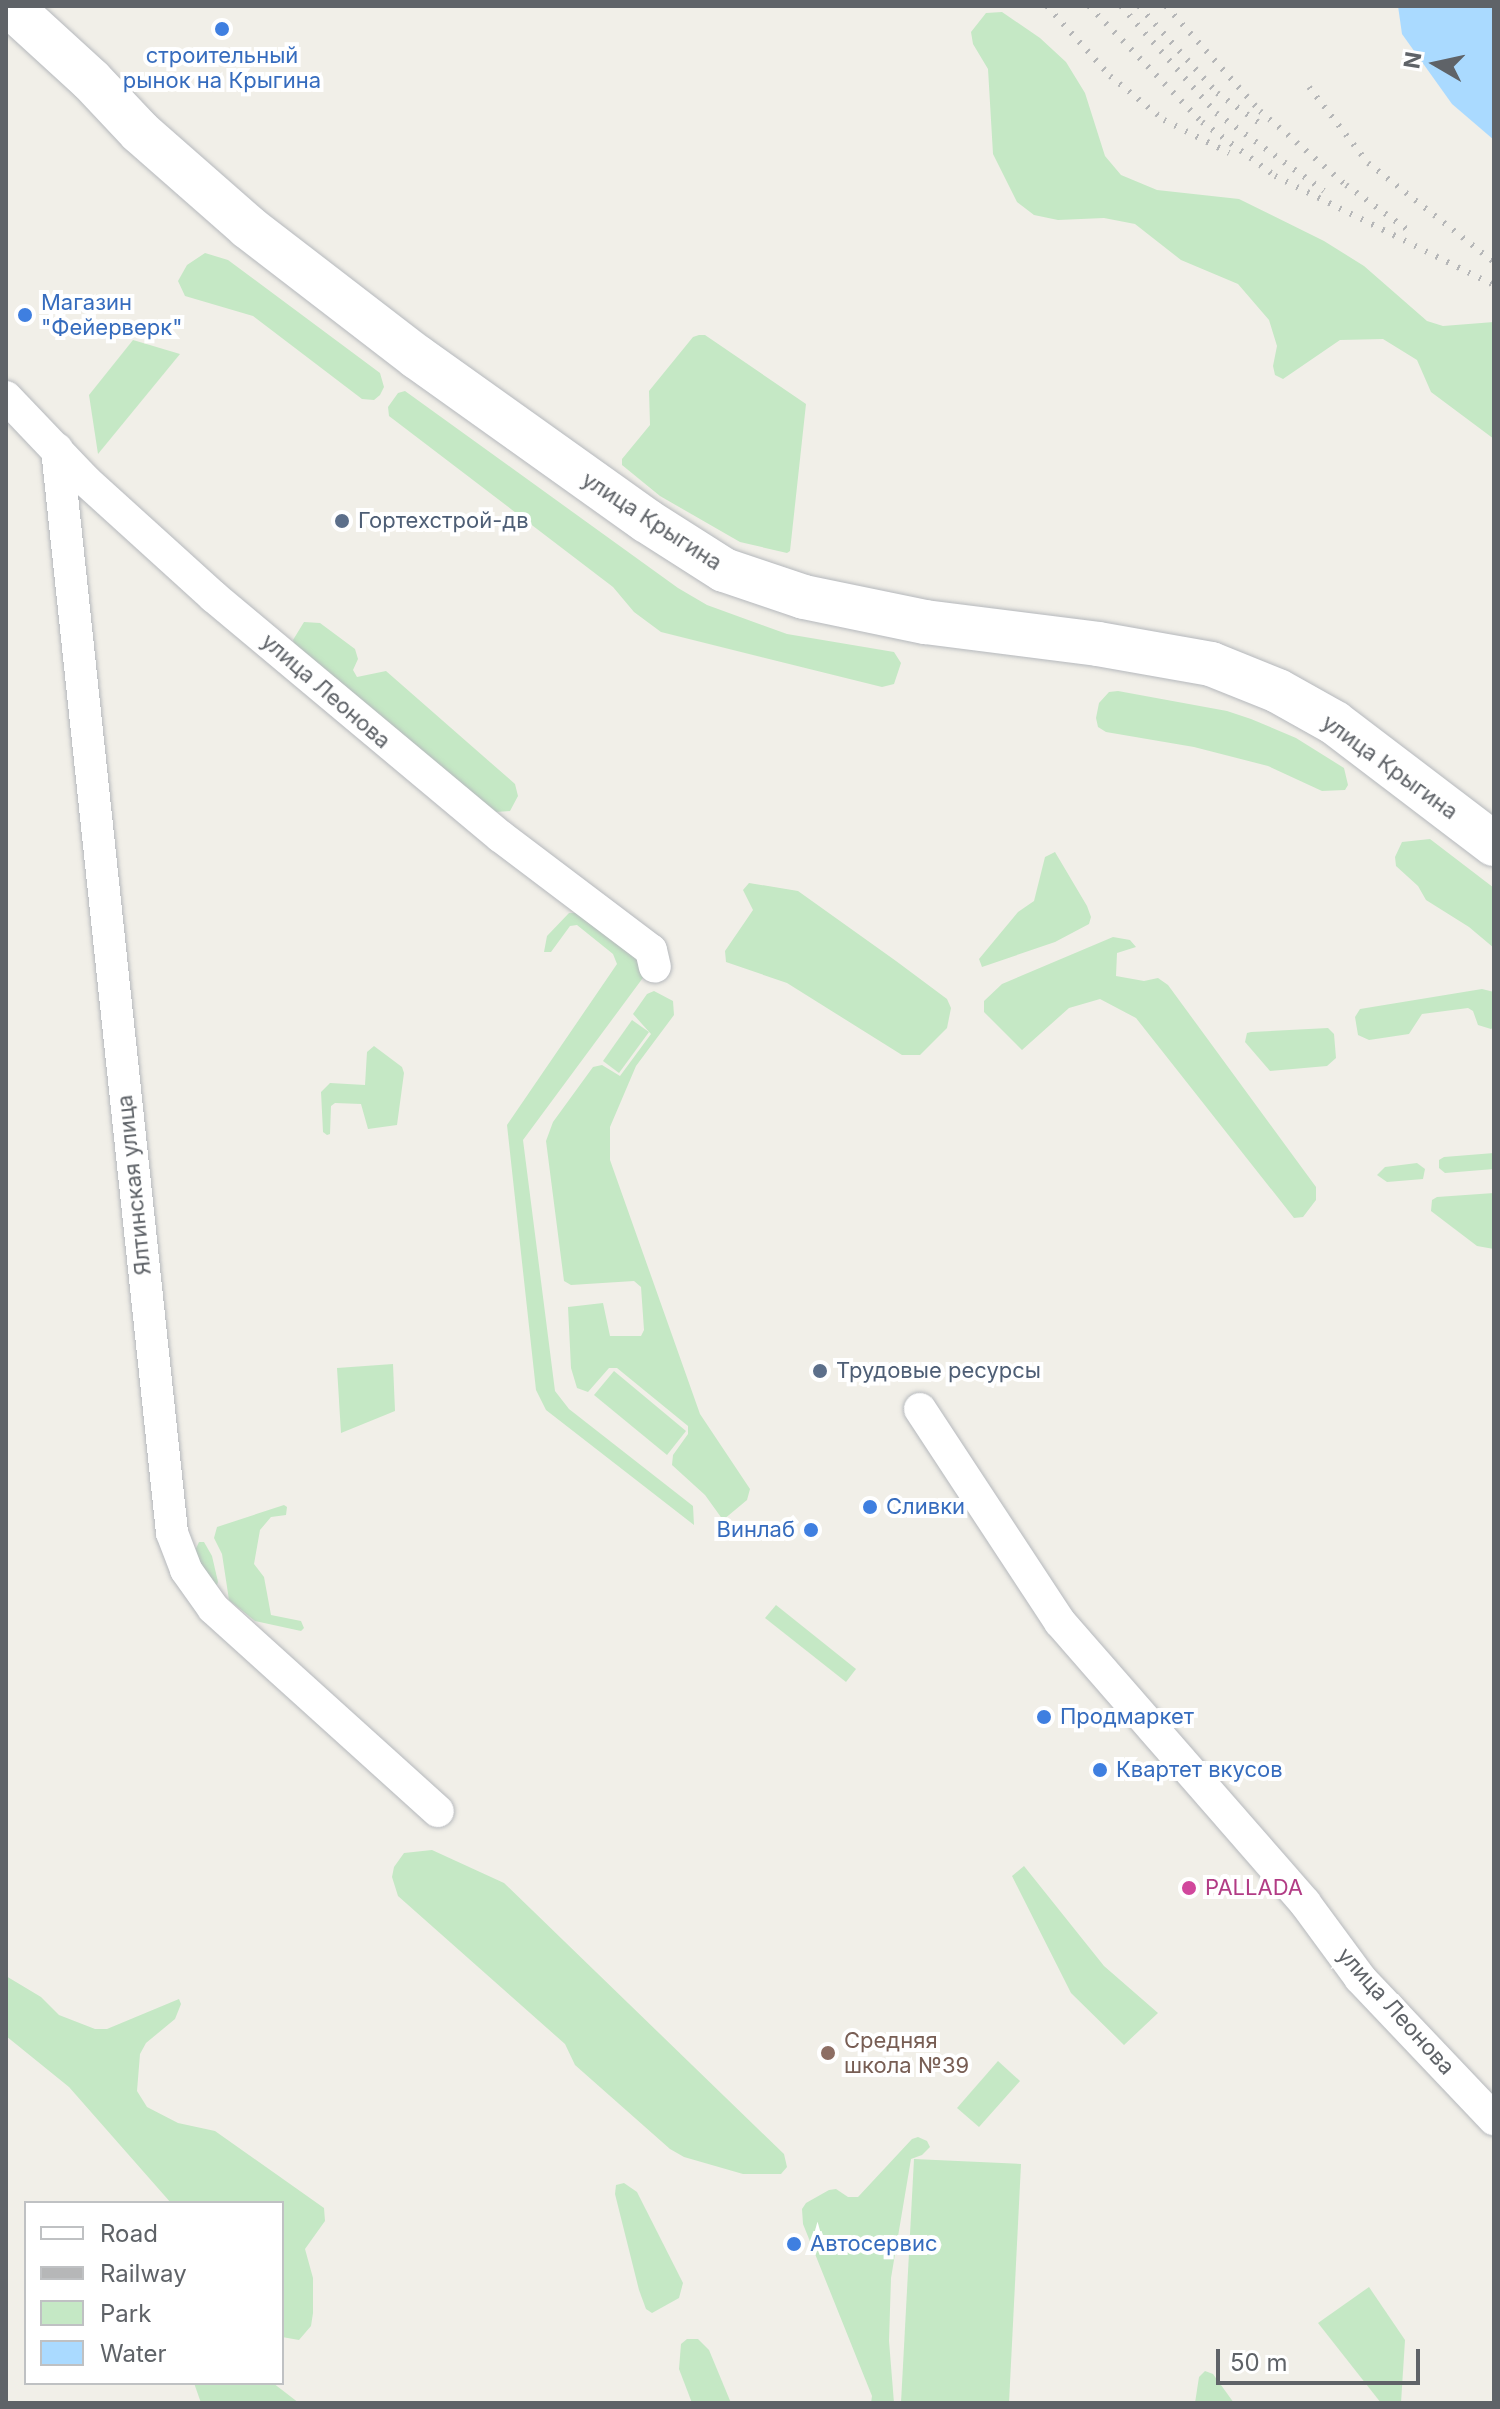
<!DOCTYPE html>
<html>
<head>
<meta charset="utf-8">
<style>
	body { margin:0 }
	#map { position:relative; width:1500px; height:2409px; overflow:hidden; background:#f1efe8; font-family:Inter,sans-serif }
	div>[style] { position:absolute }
	.green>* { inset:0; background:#c5e8c5 }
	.water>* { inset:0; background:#aadaff }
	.roads { filter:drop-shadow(0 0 2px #b5b8bc) drop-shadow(0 0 2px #b5b8bc) }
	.minor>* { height:32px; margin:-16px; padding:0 16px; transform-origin:16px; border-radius:16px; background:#fff }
	.secondary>* { height:44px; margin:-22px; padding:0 22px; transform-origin:22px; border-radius:22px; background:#fff }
	.rail>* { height:6px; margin-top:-3px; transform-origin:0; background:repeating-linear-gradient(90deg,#b6b7b8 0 2px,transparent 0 12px) }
	.dots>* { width:22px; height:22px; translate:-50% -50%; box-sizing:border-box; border:4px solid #fff; border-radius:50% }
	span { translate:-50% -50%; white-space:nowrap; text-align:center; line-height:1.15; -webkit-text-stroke:8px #fff; paint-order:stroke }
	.shop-label { font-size:22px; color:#366cbe }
	.left { translate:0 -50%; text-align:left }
	.right { translate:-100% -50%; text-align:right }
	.service-label { font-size:22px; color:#4e5e75 }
	.street-label { font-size:22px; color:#5f6368 }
	.hotel-label { font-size:22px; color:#b23c85 }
	.education-label { font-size:22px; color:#785e54 }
	.frame { position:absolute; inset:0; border:8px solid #5f6368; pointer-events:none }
	.legend { position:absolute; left:24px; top:2201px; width:260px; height:184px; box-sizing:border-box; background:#fff; border:2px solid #bfc1c3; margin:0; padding:10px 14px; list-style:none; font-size:24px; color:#5f6368 }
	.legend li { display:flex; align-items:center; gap:16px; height:40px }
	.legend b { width:40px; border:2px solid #bfc1c3 }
	.north { position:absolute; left:1396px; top:24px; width:80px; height:80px; -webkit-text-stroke:6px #fff; paint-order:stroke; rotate:279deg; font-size:22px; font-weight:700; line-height:32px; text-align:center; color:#5f6368 }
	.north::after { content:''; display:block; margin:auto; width:28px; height:36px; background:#5f6368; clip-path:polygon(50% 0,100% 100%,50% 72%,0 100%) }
	.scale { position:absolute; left:1216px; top:2349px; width:204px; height:36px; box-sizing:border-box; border:4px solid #5f6368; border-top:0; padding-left:10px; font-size:24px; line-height:28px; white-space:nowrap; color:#5f6368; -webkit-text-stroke:6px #fff; paint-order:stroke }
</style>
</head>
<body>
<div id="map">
	<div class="green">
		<div style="clip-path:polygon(1002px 12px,1040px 38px,1066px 62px,1085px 93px,1105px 156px,1121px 175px,1157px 190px,1239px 199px,1324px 241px,1364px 266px,1427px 321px,1443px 326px,1494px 322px,1494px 439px,1431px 392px,1417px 360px,1383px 339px,1340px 340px,1283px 379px,1275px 375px,1273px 366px,1277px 346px,1269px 320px,1238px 284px,1181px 260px,1135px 224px,1104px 218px,1058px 220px,1034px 215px,1017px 202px,993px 154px,988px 69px,973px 44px,971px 32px,986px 13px)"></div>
		<div style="clip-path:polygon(205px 253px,228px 260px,380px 373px,384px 387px,380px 395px,374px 400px,362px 399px,253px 316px,185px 296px,178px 281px,187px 265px)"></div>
		<div style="clip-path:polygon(699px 335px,705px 335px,806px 404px,790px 551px,787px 553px,740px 542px,660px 496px,622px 465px,622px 459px,650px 425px,649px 391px,693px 337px)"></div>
		<div style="clip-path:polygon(133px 340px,180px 354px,98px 454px,89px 395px)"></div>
		<div style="clip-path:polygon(405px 391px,678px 588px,707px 605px,787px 634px,894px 652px,901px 663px,894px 684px,882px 687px,661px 632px,634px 612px,613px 587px,389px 416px,388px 407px,398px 393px)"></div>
		<div style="clip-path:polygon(304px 622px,320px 623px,355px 649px,358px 659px,353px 670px,357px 677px,386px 671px,515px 784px,518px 796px,510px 811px,496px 812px,296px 651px,293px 640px)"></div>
		<div style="clip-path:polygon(1118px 691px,1227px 711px,1251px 719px,1296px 738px,1344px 768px,1348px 785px,1345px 790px,1322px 791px,1268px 766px,1194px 747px,1106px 732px,1098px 727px,1096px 718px,1099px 703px,1109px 692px)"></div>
		<div style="clip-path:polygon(1430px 839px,1494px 888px,1494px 948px,1469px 927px,1426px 900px,1418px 886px,1396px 866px,1395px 857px,1402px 842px)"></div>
		<div style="clip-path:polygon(1055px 852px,1087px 906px,1091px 917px,1089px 924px,1055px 942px,982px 967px,979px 959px,1018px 912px,1034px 901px,1045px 857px)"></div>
		<div style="clip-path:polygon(749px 883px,798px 891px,896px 961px,947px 999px,951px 1008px,947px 1028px,920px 1055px,902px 1055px,787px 983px,726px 962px,725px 951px,753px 910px,743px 890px)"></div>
		<div style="clip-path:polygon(569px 913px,576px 913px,641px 960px,645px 975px,523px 1140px,555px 1391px,569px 1409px,693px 1506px,694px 1525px,546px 1410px,536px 1390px,507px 1125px,617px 964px,613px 954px,577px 925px,570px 926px,551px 952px,544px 952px,547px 936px)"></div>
		<div style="clip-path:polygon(1113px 937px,1130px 940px,1136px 947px,1117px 953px,1116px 976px,1144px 981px,1158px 978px,1168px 985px,1316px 1187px,1316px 1200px,1303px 1217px,1294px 1218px,1136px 1018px,1100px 999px,1069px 1008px,1022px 1050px,984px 1012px,984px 1001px,1002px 984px)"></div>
		<div style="clip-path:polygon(1482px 989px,1494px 992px,1494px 1027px,1491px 1029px,1478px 1025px,1473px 1011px,1468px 1008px,1422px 1014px,1409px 1034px,1369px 1040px,1358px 1035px,1355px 1017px,1360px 1009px)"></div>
		<div style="clip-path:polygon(654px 991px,673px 1001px,674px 1015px,636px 1066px,610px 1127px,610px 1160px,700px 1414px,750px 1489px,747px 1500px,723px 1520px,705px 1495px,672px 1465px,673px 1455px,688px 1434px,688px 1426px,617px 1368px,609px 1368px,588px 1392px,577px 1388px,571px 1368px,568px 1307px,603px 1303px,610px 1336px,641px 1336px,644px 1330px,641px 1287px,634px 1281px,571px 1285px,564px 1281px,546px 1141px,553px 1122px,593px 1067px,602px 1065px,620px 1076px,651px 1034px,633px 1014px,647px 994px)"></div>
		<div style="clip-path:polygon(632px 1020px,649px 1032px,619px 1073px,603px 1061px)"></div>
		<div style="clip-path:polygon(1328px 1028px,1334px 1034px,1336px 1058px,1327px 1066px,1270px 1071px,1245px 1042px,1247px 1033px,1251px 1032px)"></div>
		<div style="clip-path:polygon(374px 1046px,402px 1067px,404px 1073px,397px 1125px,368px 1129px,361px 1104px,335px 1103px,331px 1106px,330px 1134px,327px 1135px,323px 1132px,321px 1092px,330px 1083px,365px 1085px,367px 1052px)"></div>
		<div style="clip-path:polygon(1494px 1153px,1494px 1169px,1445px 1173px,1439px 1168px,1439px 1160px,1444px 1157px)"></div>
		<div style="clip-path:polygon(1417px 1163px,1425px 1169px,1423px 1179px,1387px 1182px,1377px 1175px,1385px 1167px)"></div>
		<div style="clip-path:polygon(1494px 1193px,1494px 1249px,1477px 1246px,1431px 1211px,1432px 1200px,1437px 1197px)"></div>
		<div style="clip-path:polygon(393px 1364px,395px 1411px,341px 1433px,337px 1368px)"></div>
		<div style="clip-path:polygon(614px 1371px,686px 1431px,667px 1455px,594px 1395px)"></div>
		<div style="clip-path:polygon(284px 1505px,287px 1507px,286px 1515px,271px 1517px,260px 1530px,254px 1564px,264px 1577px,271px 1615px,301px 1621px,304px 1628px,301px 1631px,255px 1621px,229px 1600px,222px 1554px,214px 1538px,217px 1527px)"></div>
		<div style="clip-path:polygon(199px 1542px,204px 1542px,212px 1556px,218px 1582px,214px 1593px,193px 1555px)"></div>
		<div style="clip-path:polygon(776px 1605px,856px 1669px,846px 1682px,765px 1618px)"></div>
		<div style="clip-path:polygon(432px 1850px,504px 1883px,784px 2154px,787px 2167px,781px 2174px,743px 2174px,684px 2157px,670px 2149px,575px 2065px,565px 2044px,398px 1896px,392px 1877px,394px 1867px,404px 1853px)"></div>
		<div style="clip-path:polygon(1024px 1866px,1104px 1966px,1158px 2013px,1124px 2045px,1071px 1993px,1012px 1876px)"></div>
		<div style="clip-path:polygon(6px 1976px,41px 1997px,59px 2015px,95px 2029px,107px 2029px,179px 1999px,181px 2004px,175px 2019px,146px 2043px,140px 2054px,137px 2091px,147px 2107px,178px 2123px,215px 2131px,324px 2208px,325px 2221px,305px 2249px,313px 2278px,313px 2313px,311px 2326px,299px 2340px,282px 2337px,282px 2203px,171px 2203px,69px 2087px,6px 2036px)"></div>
		<div style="clip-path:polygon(998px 2061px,1020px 2081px,979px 2127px,957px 2108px)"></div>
		<div style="clip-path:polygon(918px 2137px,927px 2141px,930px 2147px,922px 2155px,911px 2159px,891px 2278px,889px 2341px,894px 2403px,871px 2403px,872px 2396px,803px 2224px,802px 2209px,806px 2203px,829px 2190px,836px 2189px,848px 2197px,858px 2197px,912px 2139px)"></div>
		<div style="clip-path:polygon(914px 2159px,1021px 2164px,1009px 2403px,901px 2403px)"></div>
		<div style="clip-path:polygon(624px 2183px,637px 2192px,683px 2283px,679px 2298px,652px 2313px,646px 2309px,639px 2290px,615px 2194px,616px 2185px)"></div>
		<div style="clip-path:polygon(1369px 2287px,1405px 2340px,1401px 2403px,1381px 2403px,1318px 2323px)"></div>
		<div style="clip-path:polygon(687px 2339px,698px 2339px,709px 2350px,731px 2403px,692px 2403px,679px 2369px,681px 2344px)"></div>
		<div style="clip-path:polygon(1205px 2371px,1213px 2374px,1234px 2403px,1195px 2403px,1199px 2377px)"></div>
		<div style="clip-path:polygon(194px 2383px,273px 2383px,299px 2403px,201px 2403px)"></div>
	</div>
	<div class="water">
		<div style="clip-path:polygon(1398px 6px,1494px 6px,1494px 140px,1452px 104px,1402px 34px)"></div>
	</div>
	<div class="roads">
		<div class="minor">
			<div style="left:6px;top:397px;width:115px;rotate:46.4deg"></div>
			<div style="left:85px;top:480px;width:174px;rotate:42.2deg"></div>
			<div style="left:214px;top:597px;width:373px;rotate:39.9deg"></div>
			<div style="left:500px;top:836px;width:189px;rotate:37.1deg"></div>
			<div style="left:651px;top:950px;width:17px;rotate:77deg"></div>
			<div style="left:57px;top:449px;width:1090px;rotate:83.94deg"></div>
			<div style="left:172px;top:1533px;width:40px;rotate:69deg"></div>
			<div style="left:186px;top:1570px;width:47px;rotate:54.6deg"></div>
			<div style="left:213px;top:1608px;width:303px;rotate:42.1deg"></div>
			<div style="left:920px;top:1409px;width:255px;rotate:56.7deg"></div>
			<div style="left:1060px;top:1622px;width:373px;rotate:48.9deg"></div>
			<div style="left:1305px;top:1903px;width:93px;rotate:53.7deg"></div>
			<div style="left:1360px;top:1978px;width:195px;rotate:46.5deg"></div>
		</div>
		<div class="secondary">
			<div style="left:10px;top:6px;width:110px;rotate:42.4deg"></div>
			<div style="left:91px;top:80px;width:71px;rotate:46.7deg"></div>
			<div style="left:140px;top:132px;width:144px;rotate:41.3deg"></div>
			<div style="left:248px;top:227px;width:213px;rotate:37.6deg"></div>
			<div style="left:417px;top:357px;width:282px;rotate:35.5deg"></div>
			<div style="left:647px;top:521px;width:91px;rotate:32.5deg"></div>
			<div style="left:724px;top:570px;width:84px;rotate:18.6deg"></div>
			<div style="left:804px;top:597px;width:124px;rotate:11.7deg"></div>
			<div style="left:925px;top:622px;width:174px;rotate:7.2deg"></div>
			<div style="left:1098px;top:644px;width:115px;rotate:10deg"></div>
			<div style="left:1211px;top:664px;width:72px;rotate:21.9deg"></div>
			<div style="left:1278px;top:691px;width:65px;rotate:29.3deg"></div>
			<div style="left:1335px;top:723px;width:200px;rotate:37.3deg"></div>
		</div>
	</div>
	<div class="rail">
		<div style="left:1047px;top:6px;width:94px;rotate:48deg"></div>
		<div style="left:1110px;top:76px;width:70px;rotate:39.2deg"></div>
		<div style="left:1164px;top:120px;width:73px;rotate:26.9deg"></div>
		<div style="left:1089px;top:6px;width:162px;rotate:45.8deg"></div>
		<div style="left:1202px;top:122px;width:91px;rotate:36.5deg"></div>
		<div style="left:1275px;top:176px;width:245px;rotate:26.5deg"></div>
		<div style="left:1121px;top:6px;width:143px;rotate:48.4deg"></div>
		<div style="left:1216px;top:113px;width:133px;rotate:35.8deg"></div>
		<div style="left:1139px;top:6px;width:117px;rotate:48.1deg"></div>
		<div style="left:1217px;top:93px;width:59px;rotate:35.3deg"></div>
		<div style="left:1166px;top:6px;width:141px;rotate:48.2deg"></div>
		<div style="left:1260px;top:111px;width:113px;rotate:40.7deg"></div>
		<div style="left:1346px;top:185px;width:82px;rotate:36deg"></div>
		<div style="left:1309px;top:87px;width:96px;rotate:52.2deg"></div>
		<div style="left:1368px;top:163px;width:160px;rotate:38.2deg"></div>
	</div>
	<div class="dots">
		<div style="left:222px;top:29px;background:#3f7fe0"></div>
		<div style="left:25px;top:315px;background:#3f7fe0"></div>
		<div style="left:342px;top:521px;background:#5c6f8a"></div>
		<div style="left:820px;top:1371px;background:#5c6f8a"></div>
		<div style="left:870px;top:1507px;background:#3f7fe0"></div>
		<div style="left:811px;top:1530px;background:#3f7fe0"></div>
		<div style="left:1044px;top:1717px;background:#3f7fe0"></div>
		<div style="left:1100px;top:1770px;background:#3f7fe0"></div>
		<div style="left:1189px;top:1888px;background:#d1479c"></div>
		<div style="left:828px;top:2053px;background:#8d6e63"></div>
		<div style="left:794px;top:2244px;background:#3f7fe0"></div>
	</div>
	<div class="shop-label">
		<span style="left:222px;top:68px">строительный<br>рынок на Крыгина</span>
		<span class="left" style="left:41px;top:315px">Магазин<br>"Фейерверк"</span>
		<span class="left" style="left:886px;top:1507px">Сливки</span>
		<span class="right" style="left:795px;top:1530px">Винлаб</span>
		<span class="left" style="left:1060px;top:1717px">Продмаркет</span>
		<span class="left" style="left:1116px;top:1770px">Квартет вкусов</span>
		<span class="left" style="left:810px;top:2244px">Автосервис</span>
	</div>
	<div class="service-label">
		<span class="left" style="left:358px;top:521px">Гортехстрой-дв</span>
		<span class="left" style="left:836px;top:1371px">Трудовые ресурсы</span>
	</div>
	<div class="street-label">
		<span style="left:652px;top:521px;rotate:33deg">улица Крыгина</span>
		<span style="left:326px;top:691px;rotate:41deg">улица Леонова</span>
		<span style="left:1390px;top:767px;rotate:36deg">улица Крыгина</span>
		<span style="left:134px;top:1185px;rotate:-96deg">Ялтинская улица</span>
		<span style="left:1396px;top:2011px;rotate:48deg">улица Леонова</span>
	</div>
	<div class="hotel-label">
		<span class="left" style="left:1205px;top:1888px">PALLADA</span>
	</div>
	<div class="education-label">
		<span class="left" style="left:844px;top:2053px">Средняя<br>школа №39</span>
	</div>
	<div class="frame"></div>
	<ul class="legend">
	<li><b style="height:10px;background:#fff"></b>Road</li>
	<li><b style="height:10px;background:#b6b7b8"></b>Railway</li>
	<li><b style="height:22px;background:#c5e8c5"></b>Park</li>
	<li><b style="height:22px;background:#aadaff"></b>Water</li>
	</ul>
	<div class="north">N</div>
	<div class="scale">50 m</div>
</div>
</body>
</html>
